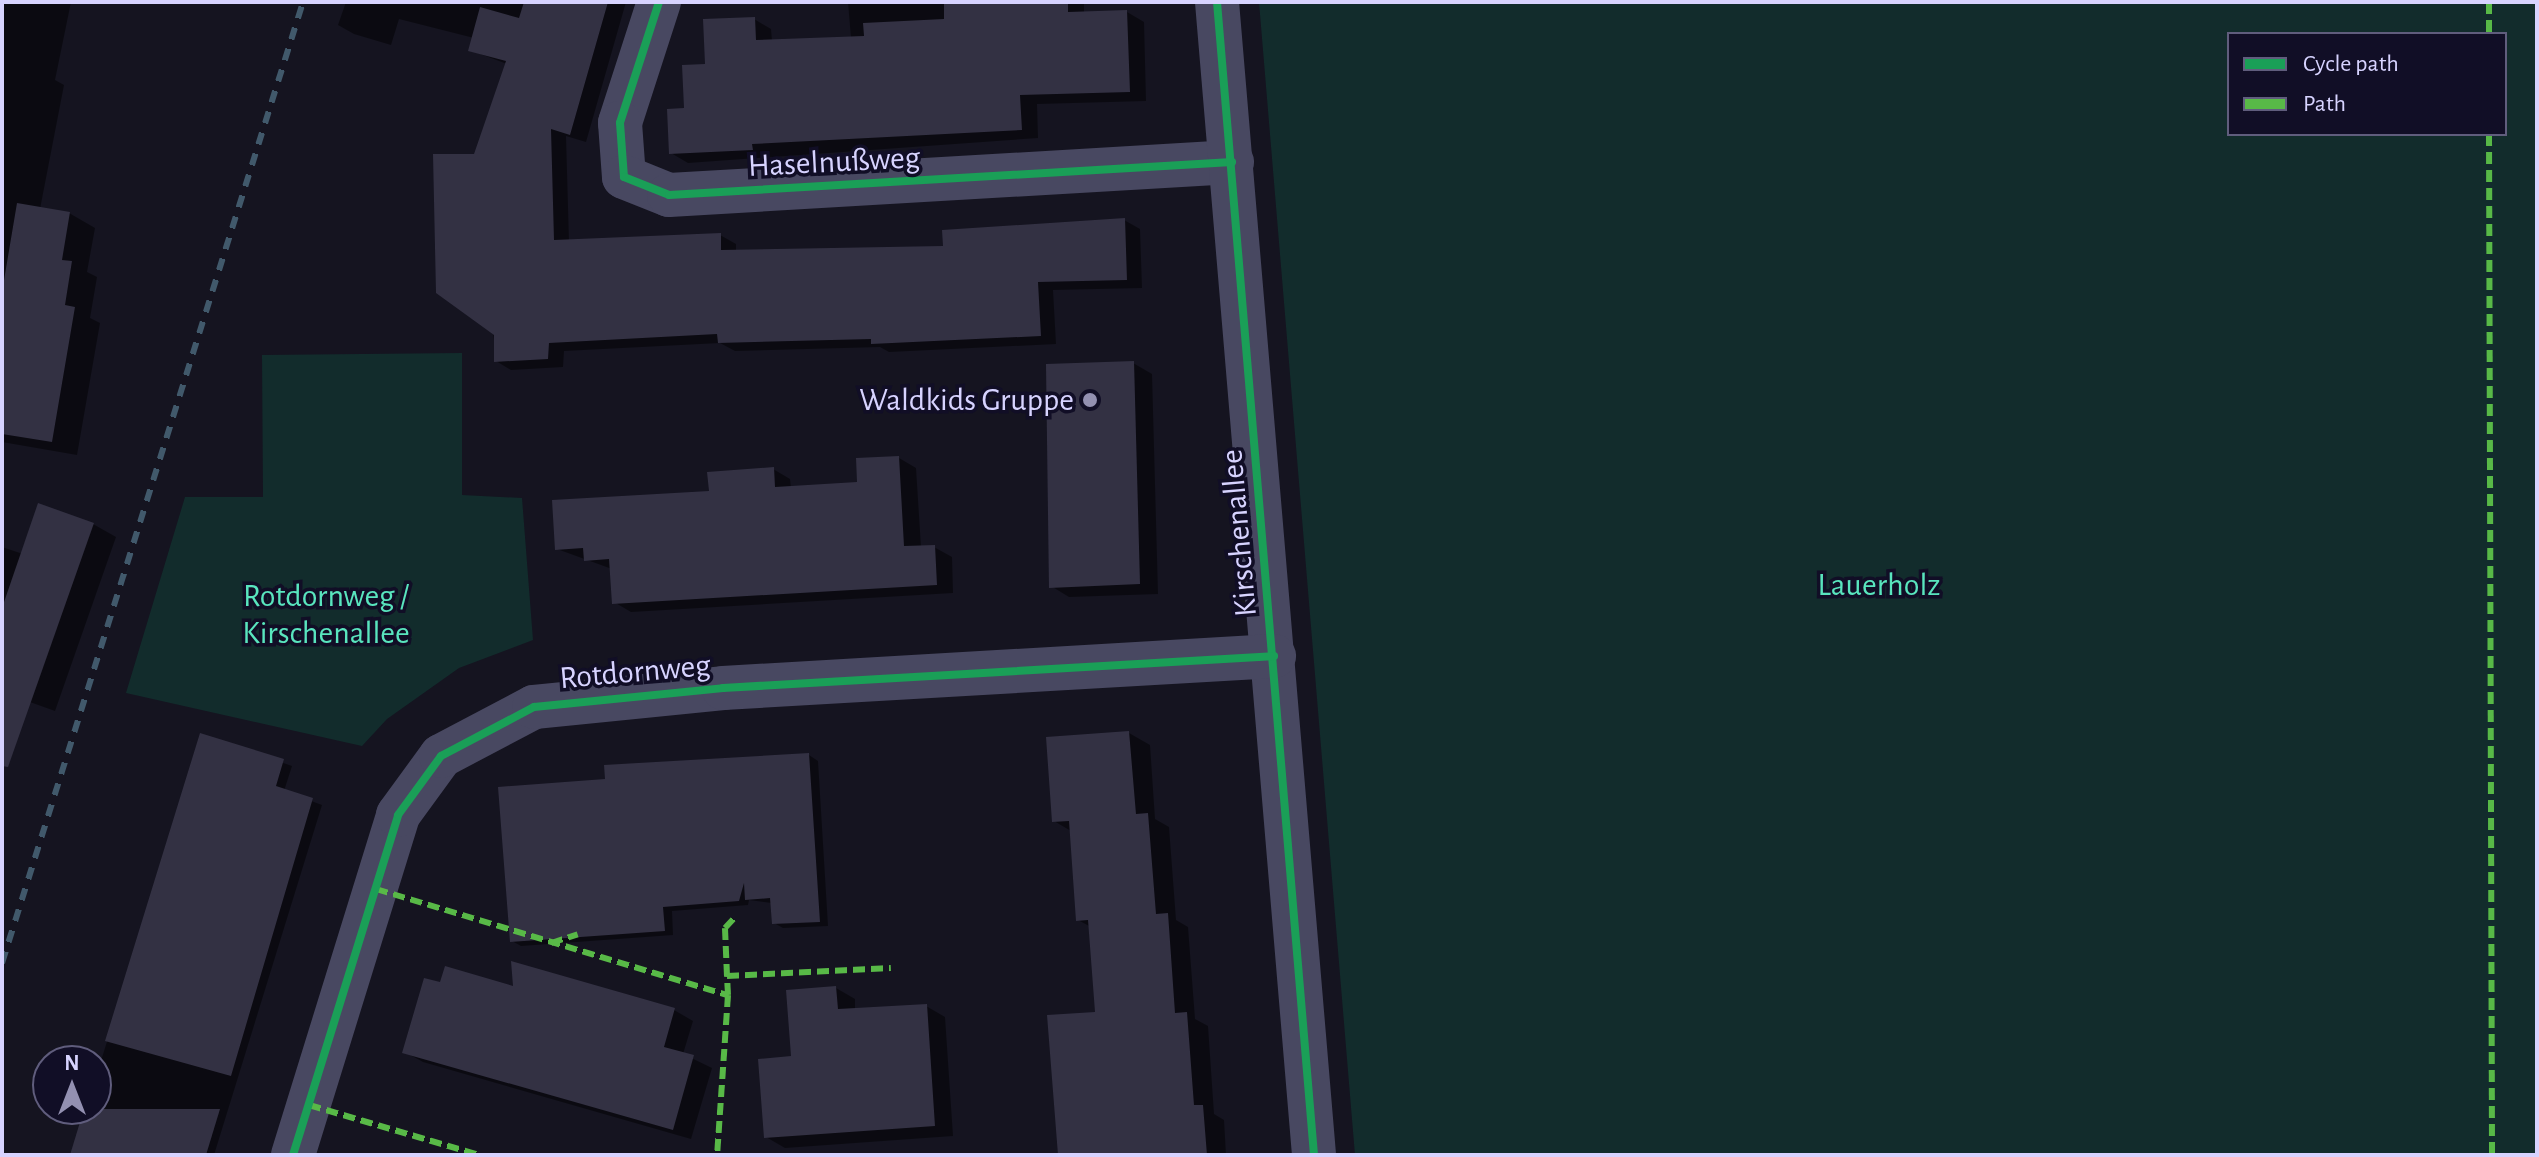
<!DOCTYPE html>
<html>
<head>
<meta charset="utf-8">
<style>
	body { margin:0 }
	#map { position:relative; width:2539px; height:1157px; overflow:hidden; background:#151420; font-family:"Alegreya Sans",sans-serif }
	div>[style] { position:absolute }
	.green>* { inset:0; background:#122c2c }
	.shadow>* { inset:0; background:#0007 }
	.building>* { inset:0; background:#333143 }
	.minor>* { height:44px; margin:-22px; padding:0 22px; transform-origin:22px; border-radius:22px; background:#484861 }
	.rail>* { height:6px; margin-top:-3px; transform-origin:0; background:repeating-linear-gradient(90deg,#41596b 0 12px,transparent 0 22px) }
	.quiet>* { height:6px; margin-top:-3px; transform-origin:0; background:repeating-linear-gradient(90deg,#58b947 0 12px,transparent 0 18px) }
	.cycleway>* { height:8px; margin:-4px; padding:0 4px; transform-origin:4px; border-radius:4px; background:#1a9f57 }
	.dots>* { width:22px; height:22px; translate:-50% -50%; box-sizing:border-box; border:4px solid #110e26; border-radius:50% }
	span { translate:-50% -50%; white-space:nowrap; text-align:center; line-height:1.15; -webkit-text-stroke:7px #110e26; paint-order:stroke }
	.street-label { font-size:32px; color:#d7d3ff }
	.poi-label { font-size:32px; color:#d7d3ff }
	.right { translate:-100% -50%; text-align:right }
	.park-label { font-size:32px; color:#59e5be }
	.frame { position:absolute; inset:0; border:4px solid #d7d3ff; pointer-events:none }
	.legend { position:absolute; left:2227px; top:32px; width:280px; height:104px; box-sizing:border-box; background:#110e26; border:2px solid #605d7d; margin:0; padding:10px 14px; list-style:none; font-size:24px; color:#d7d3ff }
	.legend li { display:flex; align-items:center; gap:16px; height:40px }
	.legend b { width:40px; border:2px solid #605d7d }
	.north { position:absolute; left:32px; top:1045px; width:80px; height:80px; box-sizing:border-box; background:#110e26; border:2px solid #605d7d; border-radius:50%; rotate:0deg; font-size:22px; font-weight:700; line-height:32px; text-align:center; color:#d7d3ff }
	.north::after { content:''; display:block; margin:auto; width:28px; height:36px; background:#9390b1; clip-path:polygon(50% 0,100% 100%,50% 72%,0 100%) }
</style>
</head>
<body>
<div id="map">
	<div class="green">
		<div style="clip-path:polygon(evenodd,1259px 2px,2537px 2px,2537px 1155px,1355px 1155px,1259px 2px,2229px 34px,2505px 34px,2505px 134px,2229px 134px,2229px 34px)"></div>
		<div style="clip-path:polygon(462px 353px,462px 495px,522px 498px,533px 640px,459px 668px,387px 719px,362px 746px,126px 693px,185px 497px,263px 497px,262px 355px)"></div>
	</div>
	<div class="shadow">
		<div style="clip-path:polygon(2px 2px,71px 2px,55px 80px,64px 85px,40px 209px,69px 213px,95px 228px,87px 272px,97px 277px,90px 318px,100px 323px,77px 455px,2px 442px)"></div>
		<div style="clip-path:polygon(346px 2px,626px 2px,586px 142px,566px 136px,569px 242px,720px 235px,736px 244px,736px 252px,945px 248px,1124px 220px,1140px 229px,1142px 288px,1053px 290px,1056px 344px,889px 352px,880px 347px,735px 351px,720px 343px,564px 351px,563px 367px,511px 370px,496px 361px,476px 156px,507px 64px,470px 50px,474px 38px,399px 19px,391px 45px,354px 34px,338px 25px)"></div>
		<div style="clip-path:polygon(848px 2px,1084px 2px,1084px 13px,1127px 12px,1144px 22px,1146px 101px,1037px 104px,1038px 138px,688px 163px,671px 153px,707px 65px,754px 19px,771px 29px,772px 41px,851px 38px)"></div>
		<div style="clip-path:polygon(1133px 363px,1152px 374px,1158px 594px,1069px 597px,1051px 586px)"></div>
		<div style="clip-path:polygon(899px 458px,916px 468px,921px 547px,934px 547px,952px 557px,953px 593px,631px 612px,614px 602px,612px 569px,557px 549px,773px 469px,790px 479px,791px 488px,859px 484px)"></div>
		<div style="clip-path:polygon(93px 524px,116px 537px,55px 711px,2px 692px,2px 547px,23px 554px)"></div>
		<div style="clip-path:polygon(1129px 733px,1150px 745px,1155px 819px,1169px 827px,1176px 920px,1188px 927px,1195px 1019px,1208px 1026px,1214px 1114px,1224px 1120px,1226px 1155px,1126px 1155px,1091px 927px,1078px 920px,1071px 831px,1054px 821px)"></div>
		<div style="clip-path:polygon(202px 735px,292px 766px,284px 791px,322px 805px,214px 1155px,72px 1155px,86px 1109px,96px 1109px,96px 1077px)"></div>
		<div style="clip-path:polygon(809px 755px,818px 761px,828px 926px,783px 928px,774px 923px,772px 903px,749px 900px,748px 905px,672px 911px,673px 935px,521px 946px,512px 941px,607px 781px)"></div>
		<div style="clip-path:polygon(514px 964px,674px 1010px,693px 1021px,683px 1054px,712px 1068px,691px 1139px,423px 1062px,405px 1052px,441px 985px,516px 989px)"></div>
		<div style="clip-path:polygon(836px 988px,855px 999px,855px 1010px,926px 1006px,945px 1017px,953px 1136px,785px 1148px,766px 1137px)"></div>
	</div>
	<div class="building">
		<div style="clip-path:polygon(524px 2px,608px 2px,570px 135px,551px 129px,554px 240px,721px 233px,721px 250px,943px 246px,942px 230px,1125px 218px,1127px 280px,1038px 282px,1041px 336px,871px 344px,871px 339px,718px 343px,717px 334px,549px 343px,548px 359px,494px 362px,494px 335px,436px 293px,433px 154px,474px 154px,506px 61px,468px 51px,480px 7px,519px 18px)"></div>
		<div style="clip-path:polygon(944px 2px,1068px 2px,1068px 12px,1127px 10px,1130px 92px,1020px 95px,1022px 130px,752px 144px,753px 150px,669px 154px,667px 109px,684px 108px,682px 65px,705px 64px,703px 19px,755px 17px,756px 40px,864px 36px,863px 23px,944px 19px)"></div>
		<div style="clip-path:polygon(17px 203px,70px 212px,62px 260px,72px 261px,65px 305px,75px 307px,52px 442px,2px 434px,2px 292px)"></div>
		<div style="clip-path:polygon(1134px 361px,1140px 584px,1049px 588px,1046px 364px)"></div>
		<div style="clip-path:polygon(899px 456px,904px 546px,935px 545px,937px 585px,612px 604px,609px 559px,584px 561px,583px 548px,555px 550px,552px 500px,709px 491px,707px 472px,774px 467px,775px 487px,857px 482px,856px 458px)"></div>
		<div style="clip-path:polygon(38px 503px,94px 523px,8px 767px,2px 766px,2px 608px)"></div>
		<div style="clip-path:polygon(1129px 731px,1136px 814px,1148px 813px,1156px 914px,1168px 913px,1175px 1013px,1187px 1012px,1194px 1105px,1203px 1105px,1207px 1155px,1058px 1155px,1047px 1015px,1095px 1012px,1088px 920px,1076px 921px,1069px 821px,1052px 822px,1046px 737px)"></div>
		<div style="clip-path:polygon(200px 733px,284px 759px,276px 786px,313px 798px,231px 1076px,105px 1041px)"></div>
		<div style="clip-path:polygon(809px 753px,820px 922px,772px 924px,770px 898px,745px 900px,744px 883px,739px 901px,663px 907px,665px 931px,510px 942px,498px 787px,605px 779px,604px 765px)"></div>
		<div style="clip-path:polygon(511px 961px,675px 1008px,664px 1047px,694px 1055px,673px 1130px,402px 1053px,424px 978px,440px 982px,445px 966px,513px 986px)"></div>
		<div style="clip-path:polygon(836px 986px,838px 1009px,927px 1004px,935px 1126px,764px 1138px,758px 1059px,791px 1056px,786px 990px)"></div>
		<div style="clip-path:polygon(84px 1109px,220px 1109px,206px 1155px,70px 1155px)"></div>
	</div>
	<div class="minor">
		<div style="left:659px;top:2px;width:127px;rotate:107.9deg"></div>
		<div style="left:620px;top:123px;width:54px;rotate:85.8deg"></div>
		<div style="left:624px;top:177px;width:48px;rotate:21.8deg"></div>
		<div style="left:669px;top:195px;width:564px;rotate:-3.35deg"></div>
		<div style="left:1217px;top:2px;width:1157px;rotate:85.19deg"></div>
		<div style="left:293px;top:1155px;width:356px;rotate:-72.8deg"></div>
		<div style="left:398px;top:815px;width:73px;rotate:-53.9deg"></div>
		<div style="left:441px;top:756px;width:105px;rotate:-27.8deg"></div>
		<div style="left:534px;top:707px;width:190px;rotate:-5.7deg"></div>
		<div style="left:723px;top:688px;width:552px;rotate:-3.32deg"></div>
	</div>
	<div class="rail">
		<div style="left:2px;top:963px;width:1007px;rotate:-72.61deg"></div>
	</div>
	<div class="quiet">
		<div style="left:2489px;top:2px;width:32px;rotate:90deg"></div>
		<div style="left:2489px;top:134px;width:1021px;rotate:89.83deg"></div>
		<div style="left:376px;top:889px;width:368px;rotate:16.8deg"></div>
		<div style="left:728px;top:995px;width:160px;rotate:93.9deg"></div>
		<div style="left:551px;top:943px;width:28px;rotate:-18deg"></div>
		<div style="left:727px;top:976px;width:48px;rotate:-92.4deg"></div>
		<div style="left:725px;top:928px;width:16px;rotate:-47deg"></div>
		<div style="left:728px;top:995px;width:19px;rotate:-93deg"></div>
		<div style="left:727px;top:976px;width:164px;rotate:-2.8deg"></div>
		<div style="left:309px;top:1105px;width:177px;rotate:16.4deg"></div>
	</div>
	<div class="cycleway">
		<div style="left:659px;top:2px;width:127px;rotate:107.9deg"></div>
		<div style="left:620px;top:123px;width:54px;rotate:85.8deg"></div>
		<div style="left:624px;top:177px;width:48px;rotate:21.8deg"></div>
		<div style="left:669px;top:195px;width:564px;rotate:-3.35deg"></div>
		<div style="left:1217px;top:2px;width:1157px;rotate:85.19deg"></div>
		<div style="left:293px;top:1155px;width:356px;rotate:-72.8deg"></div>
		<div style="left:398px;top:815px;width:73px;rotate:-53.9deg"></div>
		<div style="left:441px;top:756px;width:105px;rotate:-27.8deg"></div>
		<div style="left:534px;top:707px;width:190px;rotate:-5.7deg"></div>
		<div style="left:723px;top:688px;width:552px;rotate:-3.32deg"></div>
	</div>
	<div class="dots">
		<div style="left:1090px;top:400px;background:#9390b1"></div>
	</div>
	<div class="street-label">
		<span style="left:834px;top:162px;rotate:-3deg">Haselnußweg</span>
		<span style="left:1239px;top:533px;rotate:-95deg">Kirschenallee</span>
		<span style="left:635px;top:672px;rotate:-5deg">Rotdornweg</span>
	</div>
	<div class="poi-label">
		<span class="right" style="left:1074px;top:400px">Waldkids Gruppe</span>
	</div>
	<div class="park-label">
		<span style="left:1879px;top:585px">Lauerholz</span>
		<span style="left:326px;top:615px">Rotdornweg /<br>Kirschenallee</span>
	</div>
	<div class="frame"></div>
	<ul class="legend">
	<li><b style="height:10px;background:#1a9f57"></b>Cycle path</li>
	<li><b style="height:10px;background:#58b947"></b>Path</li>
	</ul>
	<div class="north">N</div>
</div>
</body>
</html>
